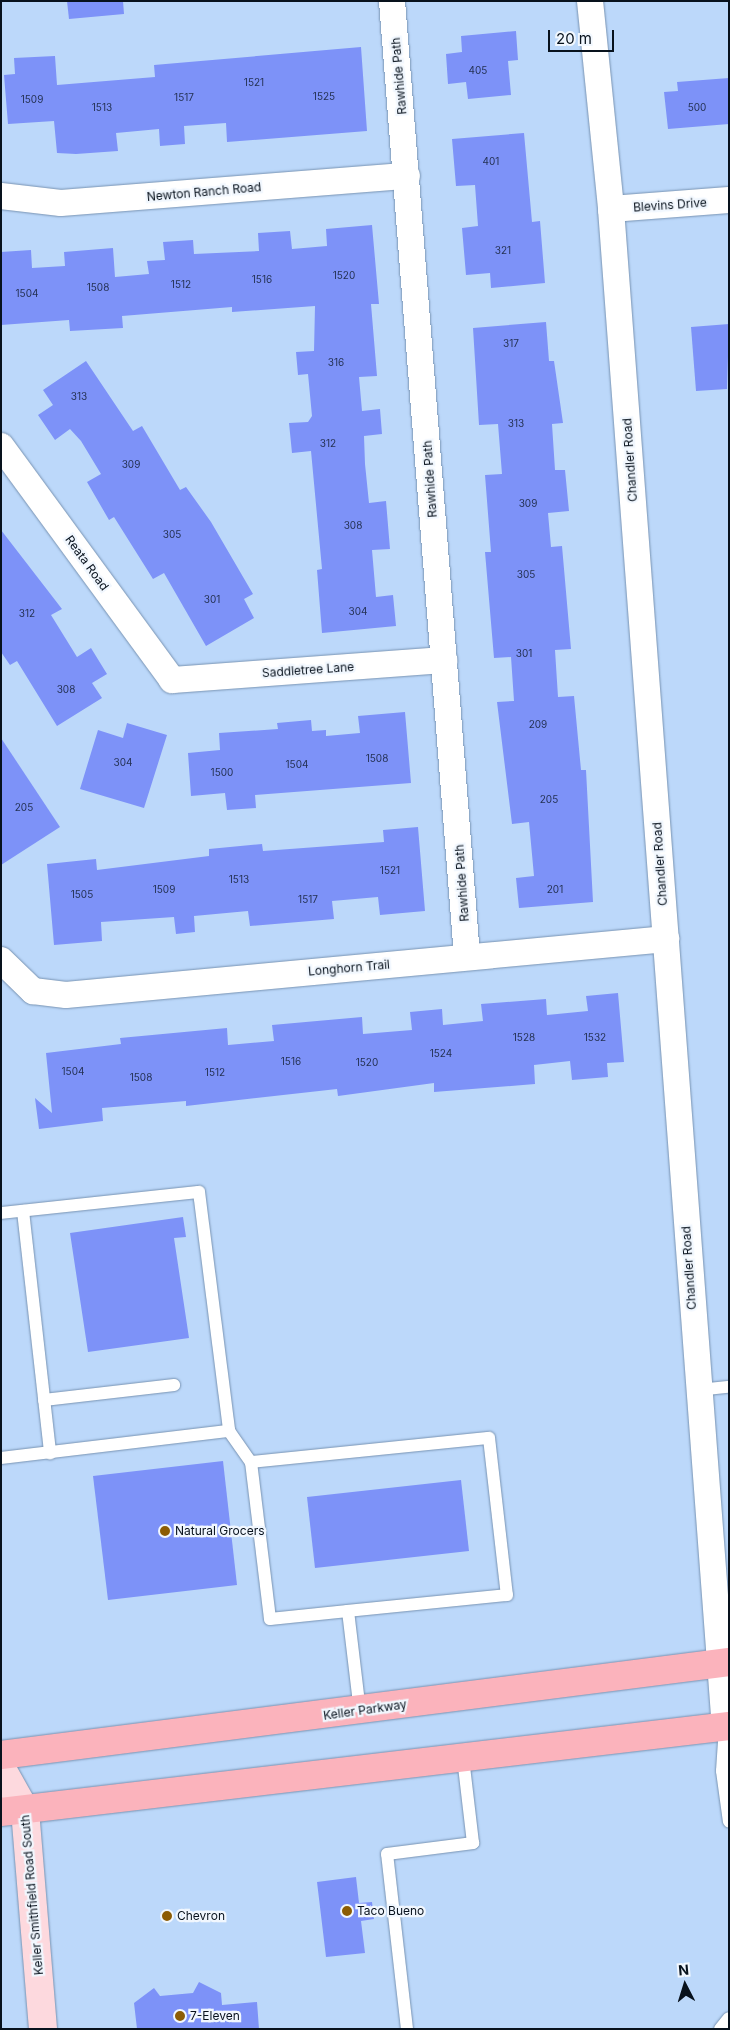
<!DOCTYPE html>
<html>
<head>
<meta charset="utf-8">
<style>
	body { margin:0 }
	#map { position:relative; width:730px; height:2030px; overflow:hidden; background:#bcd8fa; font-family:Inter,sans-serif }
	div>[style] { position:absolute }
	.building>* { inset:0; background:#7d92f8 }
	.roads { filter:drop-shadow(0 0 1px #7893b2) drop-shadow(0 0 1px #7893b2) }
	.lane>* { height:12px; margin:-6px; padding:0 6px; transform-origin:6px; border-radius:6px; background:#fff }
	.street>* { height:26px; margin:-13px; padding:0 13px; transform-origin:13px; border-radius:13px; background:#fff }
	.secondary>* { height:28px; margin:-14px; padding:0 14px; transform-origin:14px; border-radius:14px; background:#fdd9de }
	.primary>* { height:28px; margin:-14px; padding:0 14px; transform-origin:14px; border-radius:14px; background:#fbb3bc }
	.dots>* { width:14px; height:14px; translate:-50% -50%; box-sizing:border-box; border:2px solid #f1f7fe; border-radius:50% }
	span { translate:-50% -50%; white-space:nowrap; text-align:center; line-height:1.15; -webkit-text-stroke:4.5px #f1f7fe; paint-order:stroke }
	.number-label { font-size:10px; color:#253254 }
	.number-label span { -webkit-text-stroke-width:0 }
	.street-label { font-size:12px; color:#08121d }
	.poi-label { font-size:12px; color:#08121d }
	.left { translate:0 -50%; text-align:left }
	.frame { position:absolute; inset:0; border:2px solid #08121d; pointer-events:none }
	.north { position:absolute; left:660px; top:1960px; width:50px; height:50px; -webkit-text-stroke:4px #f1f7fe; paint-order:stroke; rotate:355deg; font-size:14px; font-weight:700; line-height:20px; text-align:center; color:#08121d }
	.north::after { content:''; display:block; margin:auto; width:18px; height:22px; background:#08121d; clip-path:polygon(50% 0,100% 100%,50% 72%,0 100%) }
	.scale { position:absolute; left:548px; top:30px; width:66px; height:22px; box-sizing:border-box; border:2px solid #08121d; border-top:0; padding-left:6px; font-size:15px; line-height:18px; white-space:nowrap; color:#08121d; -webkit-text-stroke:4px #f1f7fe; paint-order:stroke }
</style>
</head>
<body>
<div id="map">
	<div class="building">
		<div style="clip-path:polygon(67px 1px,123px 1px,124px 14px,69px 19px)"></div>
		<div style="clip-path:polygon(516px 31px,518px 60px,508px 61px,511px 95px,468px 99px,466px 82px,448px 84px,446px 54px,462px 52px,461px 36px)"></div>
		<div style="clip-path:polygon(361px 47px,367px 131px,227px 142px,226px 123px,184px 126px,185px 144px,160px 146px,159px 129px,116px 133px,118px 151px,76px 154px,57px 153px,54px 121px,8px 124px,4px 75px,15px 74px,14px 58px,55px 56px,57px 85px,155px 77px,154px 65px)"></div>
		<div style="clip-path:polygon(729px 78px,729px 124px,668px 129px,664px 92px,678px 91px,677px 82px)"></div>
		<div style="clip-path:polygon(524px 133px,532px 222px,540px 221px,545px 283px,491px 288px,490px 273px,466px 275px,462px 228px,478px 226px,475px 185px,456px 186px,452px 139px)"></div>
		<div style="clip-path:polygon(372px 225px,379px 304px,371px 304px,377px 376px,359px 377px,362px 411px,380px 409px,382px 434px,364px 436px,365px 464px,369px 503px,386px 501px,390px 549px,372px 550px,376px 597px,393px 595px,396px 626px,322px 633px,317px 570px,322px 569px,311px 451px,292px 453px,289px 423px,308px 422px,312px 416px,308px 374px,298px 375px,296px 352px,314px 351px,315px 306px,232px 312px,232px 307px,122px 316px,123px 328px,70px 331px,69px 320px,1px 325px,1px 252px,31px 250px,32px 268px,65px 266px,64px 252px,113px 248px,115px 277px,149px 274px,147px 261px,165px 260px,163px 242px,193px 240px,194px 254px,259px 251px,258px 233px,290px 231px,292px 249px,327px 246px,326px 229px)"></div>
		<div style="clip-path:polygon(546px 322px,549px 361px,554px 361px,563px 423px,552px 424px,555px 470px,565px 470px,569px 511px,548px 513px,551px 547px,562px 546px,571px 649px,555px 650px,558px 697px,574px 696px,581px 770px,586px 770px,593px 902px,519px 908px,516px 878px,534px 876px,529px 822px,512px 824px,497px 702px,514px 701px,511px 657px,494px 658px,485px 552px,491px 552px,485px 475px,502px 474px,498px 424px,479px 425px,473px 328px)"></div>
		<div style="clip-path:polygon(729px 324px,727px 389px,696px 391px,691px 327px)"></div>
		<div style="clip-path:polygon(86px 361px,133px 431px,142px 426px,180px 490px,186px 487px,211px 522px,253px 594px,244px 599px,254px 618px,206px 646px,164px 573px,153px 579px,114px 517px,109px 520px,87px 482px,101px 474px,81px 441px,70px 429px,55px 440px,38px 415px,53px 405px,43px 390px)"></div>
		<div style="clip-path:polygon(1px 530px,62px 609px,51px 615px,77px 657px,91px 648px,107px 674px,92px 683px,102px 698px,57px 726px,17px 661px,10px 665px,1px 652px)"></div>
		<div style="clip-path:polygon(405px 712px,411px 783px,255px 795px,256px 808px,227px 810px,225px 793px,191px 796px,188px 753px,220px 750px,219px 733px,278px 729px,277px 723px,311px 720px,312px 731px,326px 730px,326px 736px,360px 733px,358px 716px)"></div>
		<div style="clip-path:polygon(127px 723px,167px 735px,144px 808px,80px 789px,98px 730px,123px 738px)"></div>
		<div style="clip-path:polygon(1px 738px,60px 827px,1px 865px)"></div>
		<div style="clip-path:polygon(418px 827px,425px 911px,380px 915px,378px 897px,332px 901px,334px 919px,250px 926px,248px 911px,194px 916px,195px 932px,176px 934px,174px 917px,101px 922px,102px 941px,54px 945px,47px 864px,96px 859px,97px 870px,209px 856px,209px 849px,262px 844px,263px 851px,384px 842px,383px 830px)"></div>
		<div style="clip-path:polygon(618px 993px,624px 1062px,607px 1063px,608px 1077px,572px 1080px,570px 1061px,534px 1065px,535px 1084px,434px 1092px,434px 1083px,338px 1096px,337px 1089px,186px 1106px,186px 1101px,102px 1108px,103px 1121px,39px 1129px,35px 1098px,52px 1113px,46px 1053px,121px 1044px,120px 1038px,227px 1028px,228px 1045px,274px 1041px,272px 1025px,362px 1017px,363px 1034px,412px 1030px,410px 1012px,442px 1009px,443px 1025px,483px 1021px,481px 1004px,546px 999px,547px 1015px,588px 1011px,586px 996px)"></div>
		<div style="clip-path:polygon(183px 1217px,186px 1237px,174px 1238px,189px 1338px,88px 1352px,70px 1233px)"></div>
		<div style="clip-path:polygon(223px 1461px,237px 1585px,108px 1600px,93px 1476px)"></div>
		<div style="clip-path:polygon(461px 1480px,469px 1551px,315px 1568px,307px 1497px)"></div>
		<div style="clip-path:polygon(356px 1877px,359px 1903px,372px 1902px,374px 1919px,361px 1921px,365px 1953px,326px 1957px,317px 1882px)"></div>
		<div style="clip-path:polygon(199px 1982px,221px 1993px,222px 2005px,257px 2002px,259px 2029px,137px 2029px,134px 2003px,154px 1988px,160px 1996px,193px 1993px)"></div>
	</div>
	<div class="roads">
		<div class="lane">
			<div style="left:23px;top:1211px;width:244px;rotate:83.6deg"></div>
			<div style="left:1px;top:1213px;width:199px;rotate:-6.1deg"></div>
			<div style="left:199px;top:1192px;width:241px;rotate:82.8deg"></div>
			<div style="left:698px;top:1390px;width:31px;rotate:-6deg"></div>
			<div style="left:44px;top:1400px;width:131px;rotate:-6.6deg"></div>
			<div style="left:1px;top:1458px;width:230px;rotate:-6.8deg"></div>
			<div style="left:229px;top:1431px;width:38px;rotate:55deg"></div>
			<div style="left:251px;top:1462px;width:158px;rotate:83.1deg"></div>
			<div style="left:270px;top:1619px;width:78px;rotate:-5.9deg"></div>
			<div style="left:348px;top:1611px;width:101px;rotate:83.2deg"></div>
			<div style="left:251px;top:1462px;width:239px;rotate:-5.8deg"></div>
			<div style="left:489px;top:1438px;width:158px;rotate:83.5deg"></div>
			<div style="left:507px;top:1595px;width:160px;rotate:174.3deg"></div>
			<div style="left:725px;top:1727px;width:44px;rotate:93.9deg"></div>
			<div style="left:722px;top:1771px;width:51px;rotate:82.2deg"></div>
			<div style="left:407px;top:2029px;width:176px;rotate:-96.5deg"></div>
			<div style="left:387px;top:1854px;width:87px;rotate:-7.3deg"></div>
			<div style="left:473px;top:1843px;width:86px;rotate:-96.7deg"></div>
			<div style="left:720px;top:2029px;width:14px;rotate:-51deg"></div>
		</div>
		<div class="street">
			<div style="left:392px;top:1px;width:959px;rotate:85.51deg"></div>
			<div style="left:590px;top:1px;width:209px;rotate:84.2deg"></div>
			<div style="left:611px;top:209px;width:1522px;rotate:85.71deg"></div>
			<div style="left:1px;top:196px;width:60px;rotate:6.7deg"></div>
			<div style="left:61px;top:203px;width:347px;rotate:-4.5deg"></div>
			<div style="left:611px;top:209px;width:118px;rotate:-4.4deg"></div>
			<div style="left:1px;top:446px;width:290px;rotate:53.8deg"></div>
			<div style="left:172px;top:680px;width:273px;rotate:-4.2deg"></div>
			<div style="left:1px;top:960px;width:45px;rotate:44.1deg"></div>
			<div style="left:33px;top:991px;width:33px;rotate:7deg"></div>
			<div style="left:66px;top:995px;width:603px;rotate:-5.33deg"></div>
		</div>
		<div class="secondary">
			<div style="left:1px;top:1767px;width:49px;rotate:60.8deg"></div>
			<div style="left:25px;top:1810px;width:220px;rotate:85.3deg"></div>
		</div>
		<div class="primary">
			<div style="left:1px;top:1755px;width:734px;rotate:-7.28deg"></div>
			<div style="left:1px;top:1812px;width:733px;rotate:-6.74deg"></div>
		</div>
	</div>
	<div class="dots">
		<div style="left:165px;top:1531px;background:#8c5c05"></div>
		<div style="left:347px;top:1911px;background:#8c5c05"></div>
		<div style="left:167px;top:1916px;background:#8c5c05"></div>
		<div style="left:180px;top:2016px;background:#8c5c05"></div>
	</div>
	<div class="number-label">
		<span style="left:478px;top:71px">405</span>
		<span style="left:254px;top:83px">1521</span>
		<span style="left:324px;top:97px">1525</span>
		<span style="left:184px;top:98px">1517</span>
		<span style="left:32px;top:100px">1509</span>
		<span style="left:102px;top:108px">1513</span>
		<span style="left:697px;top:108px">500</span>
		<span style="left:491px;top:162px">401</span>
		<span style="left:503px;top:251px">321</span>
		<span style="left:344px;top:276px">1520</span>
		<span style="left:262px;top:280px">1516</span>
		<span style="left:181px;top:285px">1512</span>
		<span style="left:98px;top:288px">1508</span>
		<span style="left:27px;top:294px">1504</span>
		<span style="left:511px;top:344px">317</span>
		<span style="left:336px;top:363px">316</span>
		<span style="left:79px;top:397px">313</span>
		<span style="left:516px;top:424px">313</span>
		<span style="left:328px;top:444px">312</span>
		<span style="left:131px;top:465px">309</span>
		<span style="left:528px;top:504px">309</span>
		<span style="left:353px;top:526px">308</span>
		<span style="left:172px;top:535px">305</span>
		<span style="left:526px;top:575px">305</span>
		<span style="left:212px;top:600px">301</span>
		<span style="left:358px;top:612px">304</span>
		<span style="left:27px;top:614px">312</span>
		<span style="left:524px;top:654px">301</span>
		<span style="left:66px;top:690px">308</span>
		<span style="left:538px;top:725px">209</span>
		<span style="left:377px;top:759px">1508</span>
		<span style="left:123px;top:763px">304</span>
		<span style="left:297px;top:765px">1504</span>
		<span style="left:222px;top:773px">1500</span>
		<span style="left:549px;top:800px">205</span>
		<span style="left:24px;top:808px">205</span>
		<span style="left:390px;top:871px">1521</span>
		<span style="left:239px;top:880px">1513</span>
		<span style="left:164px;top:890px">1509</span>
		<span style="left:555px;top:890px">201</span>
		<span style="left:82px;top:895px">1505</span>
		<span style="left:308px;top:900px">1517</span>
		<span style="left:524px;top:1038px">1528</span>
		<span style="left:595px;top:1038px">1532</span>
		<span style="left:441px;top:1054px">1524</span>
		<span style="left:291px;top:1062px">1516</span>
		<span style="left:367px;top:1063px">1520</span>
		<span style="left:73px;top:1072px">1504</span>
		<span style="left:215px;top:1073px">1512</span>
		<span style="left:141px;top:1078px">1508</span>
	</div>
	<div class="street-label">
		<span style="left:399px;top:76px;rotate:-95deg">Rawhide Path</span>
		<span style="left:204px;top:192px;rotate:-5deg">Newton Ranch Road</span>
		<span style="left:670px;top:205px;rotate:-4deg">Blevins Drive</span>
		<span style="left:630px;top:460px;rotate:-94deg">Chandler Road</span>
		<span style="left:430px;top:479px;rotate:-94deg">Rawhide Path</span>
		<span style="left:87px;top:563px;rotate:54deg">Reata Road</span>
		<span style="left:308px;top:670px;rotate:-4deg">Saddletree Lane</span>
		<span style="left:660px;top:864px;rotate:-94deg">Chandler Road</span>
		<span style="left:462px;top:883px;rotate:-94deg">Rawhide Path</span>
		<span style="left:349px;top:968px;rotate:-5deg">Longhorn Trail</span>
		<span style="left:689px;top:1268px;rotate:-94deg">Chandler Road</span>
		<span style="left:365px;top:1710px;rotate:-8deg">Keller Parkway</span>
		<span style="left:32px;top:1895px;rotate:-95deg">Keller Smithfield Road South</span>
	</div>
	<div class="poi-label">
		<span class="left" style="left:175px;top:1531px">Natural Grocers</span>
		<span class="left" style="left:357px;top:1911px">Taco Bueno</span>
		<span class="left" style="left:177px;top:1916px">Chevron</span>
		<span class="left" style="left:190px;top:2016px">7-Eleven</span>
	</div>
	<div class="frame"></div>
	<div class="north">N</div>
	<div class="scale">20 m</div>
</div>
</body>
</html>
